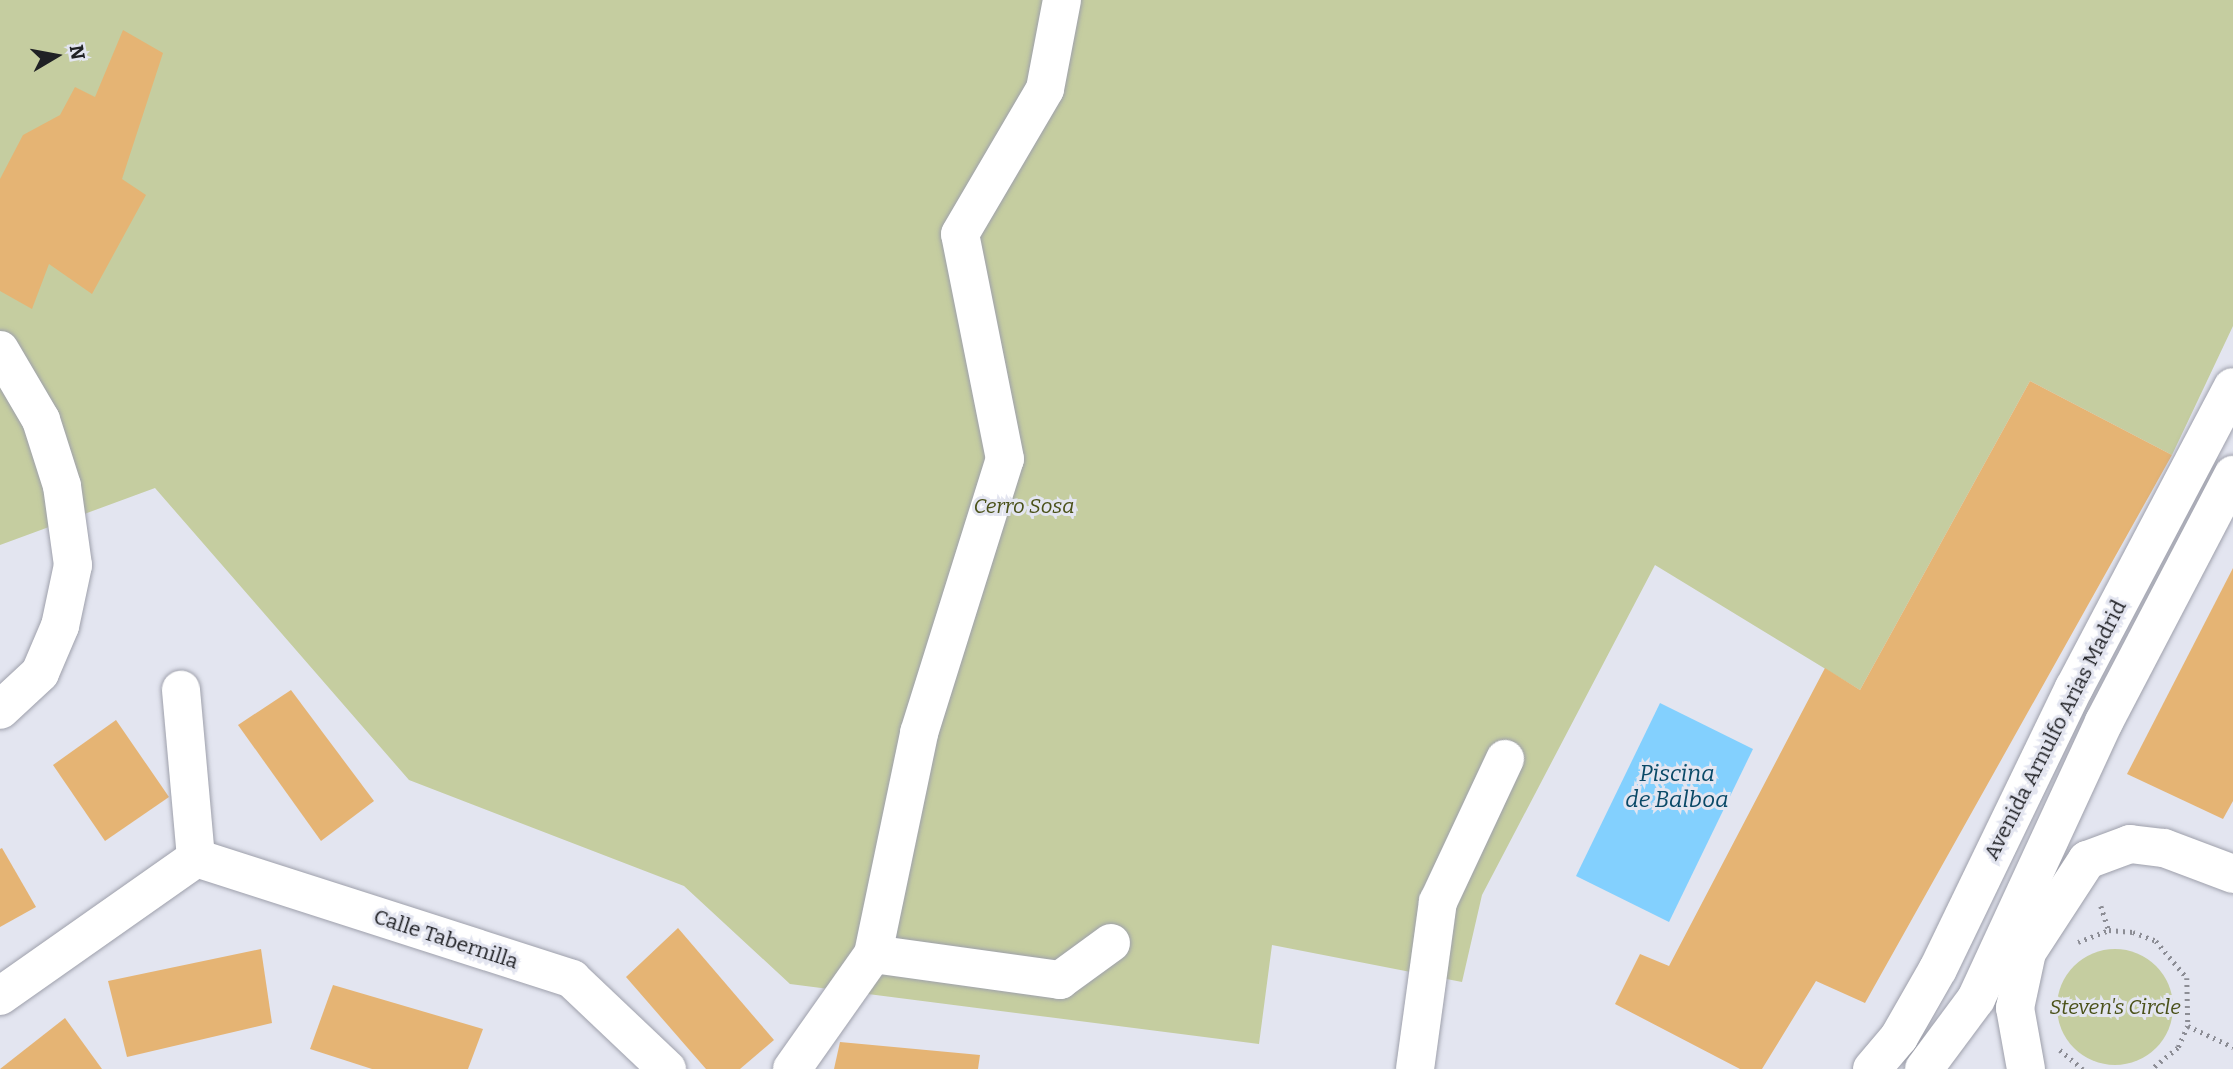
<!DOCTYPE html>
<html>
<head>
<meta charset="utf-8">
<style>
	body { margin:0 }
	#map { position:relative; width:2233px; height:1069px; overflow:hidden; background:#e3e5f0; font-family:Bitter,serif }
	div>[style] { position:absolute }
	.green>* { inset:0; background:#c5cda0 }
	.round { border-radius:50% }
	.water>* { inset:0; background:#83d0fe }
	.building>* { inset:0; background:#e5b474 }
	.path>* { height:4.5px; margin-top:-2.25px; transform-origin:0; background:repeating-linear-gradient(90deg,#8c8d95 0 2px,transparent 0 7px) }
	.roads { filter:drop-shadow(0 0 2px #9ea0ab) drop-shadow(0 0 2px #9ea0ab) }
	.minor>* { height:38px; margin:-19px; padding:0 19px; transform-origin:19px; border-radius:19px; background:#fff }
	.major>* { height:38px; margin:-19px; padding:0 19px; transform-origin:19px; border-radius:19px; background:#fff }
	span { translate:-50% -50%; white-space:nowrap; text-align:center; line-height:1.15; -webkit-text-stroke:6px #e3e5f0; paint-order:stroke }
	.park-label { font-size:21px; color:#4a5119; font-style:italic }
	.street-label { font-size:21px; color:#202125 }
	.water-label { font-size:23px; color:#0a4967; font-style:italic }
	.north { position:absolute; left:21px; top:21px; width:70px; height:70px; -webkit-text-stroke:5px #e3e5f0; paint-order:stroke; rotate:80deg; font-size:19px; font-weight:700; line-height:28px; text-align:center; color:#202125 }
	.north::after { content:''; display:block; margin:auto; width:24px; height:32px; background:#202125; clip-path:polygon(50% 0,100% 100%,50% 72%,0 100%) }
</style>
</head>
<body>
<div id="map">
	<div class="green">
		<div style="clip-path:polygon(0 0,2233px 0,2233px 326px,2172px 455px,2030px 381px,1860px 690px,1655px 565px,1482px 895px,1462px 982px,1272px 945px,1259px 1044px,790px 984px,684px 886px,409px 780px,155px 488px,0 545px)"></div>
		<div class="round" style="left:2057px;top:949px;width:116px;height:116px"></div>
	</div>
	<div class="water">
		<div style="clip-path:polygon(1660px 703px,1753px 749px,1669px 922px,1576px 876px)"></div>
	</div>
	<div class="building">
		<div style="clip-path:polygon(123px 30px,163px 53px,122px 179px,146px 195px,92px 294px,49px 264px,32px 309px,0 291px,0 179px,23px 135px,60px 115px,75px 87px,95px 97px)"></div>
		<div style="clip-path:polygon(2030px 381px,2172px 455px,1865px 1003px,1816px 981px,1762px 1069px,1740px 1069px,1615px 1004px,1640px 954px,1669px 966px,1825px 668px,1860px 690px)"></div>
		<div style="clip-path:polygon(2233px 568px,2233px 801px,2223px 819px,2127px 774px)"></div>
		<div style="clip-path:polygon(291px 690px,374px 801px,321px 841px,238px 725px)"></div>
		<div style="clip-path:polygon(116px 720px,169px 797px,105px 841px,53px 765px)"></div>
		<div style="clip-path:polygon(2px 848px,36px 907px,0 927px,0 849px)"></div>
		<div style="clip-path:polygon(678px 928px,774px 1040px,740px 1069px,706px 1069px,626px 977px)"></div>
		<div style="clip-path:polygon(261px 949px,272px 1023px,127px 1057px,108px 981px)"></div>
		<div style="clip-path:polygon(333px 985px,483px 1029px,468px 1069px,372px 1069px,310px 1049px)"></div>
		<div style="clip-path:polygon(65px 1018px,102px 1069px,0 1069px)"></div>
		<div style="clip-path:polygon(840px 1042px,980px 1055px,978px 1069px,834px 1069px)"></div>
	</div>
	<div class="path">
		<div style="left:2101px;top:906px;width:25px;rotate:72deg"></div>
		<div style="left:2078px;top:942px;width:33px;rotate:-21deg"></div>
		<div style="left:2109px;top:930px;width:24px;rotate:5deg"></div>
		<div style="left:2133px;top:932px;width:25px;rotate:21deg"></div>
		<div style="left:2156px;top:941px;width:48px;rotate:50deg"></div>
		<div style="left:2187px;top:978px;width:48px;rotate:88.8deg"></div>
		<div style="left:2188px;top:1026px;width:24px;rotate:114deg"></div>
		<div style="left:2178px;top:1048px;width:33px;rotate:141deg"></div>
		<div style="left:2188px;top:1026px;width:50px;rotate:25deg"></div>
		<div style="left:2060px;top:1050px;width:30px;rotate:40deg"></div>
	</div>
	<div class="roads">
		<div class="minor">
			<div style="left:0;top:350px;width:81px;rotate:59.6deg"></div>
			<div style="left:41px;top:420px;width:69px;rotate:72.3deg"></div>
			<div style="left:62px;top:486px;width:80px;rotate:82.1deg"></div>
			<div style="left:73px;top:565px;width:62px;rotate:102deg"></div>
			<div style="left:60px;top:626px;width:51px;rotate:113.1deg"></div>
			<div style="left:40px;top:673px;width:54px;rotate:137.2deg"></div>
			<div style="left:196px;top:858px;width:395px;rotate:17.8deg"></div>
			<div style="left:572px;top:979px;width:131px;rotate:43.5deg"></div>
			<div style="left:873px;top:954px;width:189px;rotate:7.9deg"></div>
			<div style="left:1060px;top:980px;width:63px;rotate:-36deg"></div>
			<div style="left:0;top:996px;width:240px;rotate:-35.1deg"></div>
			<div style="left:196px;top:858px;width:169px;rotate:-95.1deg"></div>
			<div style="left:792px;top:1069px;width:141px;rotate:-54.8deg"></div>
			<div style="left:873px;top:954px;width:226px;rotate:-78.2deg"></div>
			<div style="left:919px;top:733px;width:287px;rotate:-72.6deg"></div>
			<div style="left:1005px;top:459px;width:229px;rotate:-101.3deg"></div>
			<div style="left:960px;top:234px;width:168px;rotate:-59.6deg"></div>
			<div style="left:1045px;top:89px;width:91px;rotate:-79.2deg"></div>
			<div style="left:1415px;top:1069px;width:169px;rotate:-82.2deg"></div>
			<div style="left:1438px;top:902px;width:158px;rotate:-64.9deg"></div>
			<div style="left:2026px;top:1069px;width:62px;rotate:-100.2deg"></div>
			<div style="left:2015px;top:1008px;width:57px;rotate:-77.9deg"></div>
			<div style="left:2027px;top:952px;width:110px;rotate:-56.9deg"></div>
			<div style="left:2087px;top:860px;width:46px;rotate:-20.4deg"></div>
			<div style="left:2130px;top:844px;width:34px;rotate:7deg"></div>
			<div style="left:2164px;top:848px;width:74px;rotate:20.6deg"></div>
		</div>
		<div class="major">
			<div style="left:1872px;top:1069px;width:42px;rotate:-49.8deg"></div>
			<div style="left:1899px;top:1037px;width:78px;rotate:-60.2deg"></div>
			<div style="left:1938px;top:969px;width:312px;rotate:-64.2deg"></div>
			<div style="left:2074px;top:688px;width:340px;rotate:-62.2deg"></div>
			<div style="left:1924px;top:1069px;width:87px;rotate:-53.4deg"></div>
			<div style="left:1976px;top:999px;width:305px;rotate:-65.2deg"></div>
			<div style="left:2104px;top:722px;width:279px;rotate:-62.4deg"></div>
		</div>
	</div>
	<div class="park-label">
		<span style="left:1024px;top:506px">Cerro Sosa</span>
		<span style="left:2115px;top:1007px">Steven's Circle</span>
	</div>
	<div class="street-label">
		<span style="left:2055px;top:730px;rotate:-63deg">Avenida Arnulfo Arias Madrid</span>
		<span style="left:446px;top:939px;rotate:18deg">Calle Tabernilla</span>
	</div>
	<div class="water-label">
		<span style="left:1677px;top:786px">Piscina<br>de Balboa</span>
	</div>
	<div class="north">N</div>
</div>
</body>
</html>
